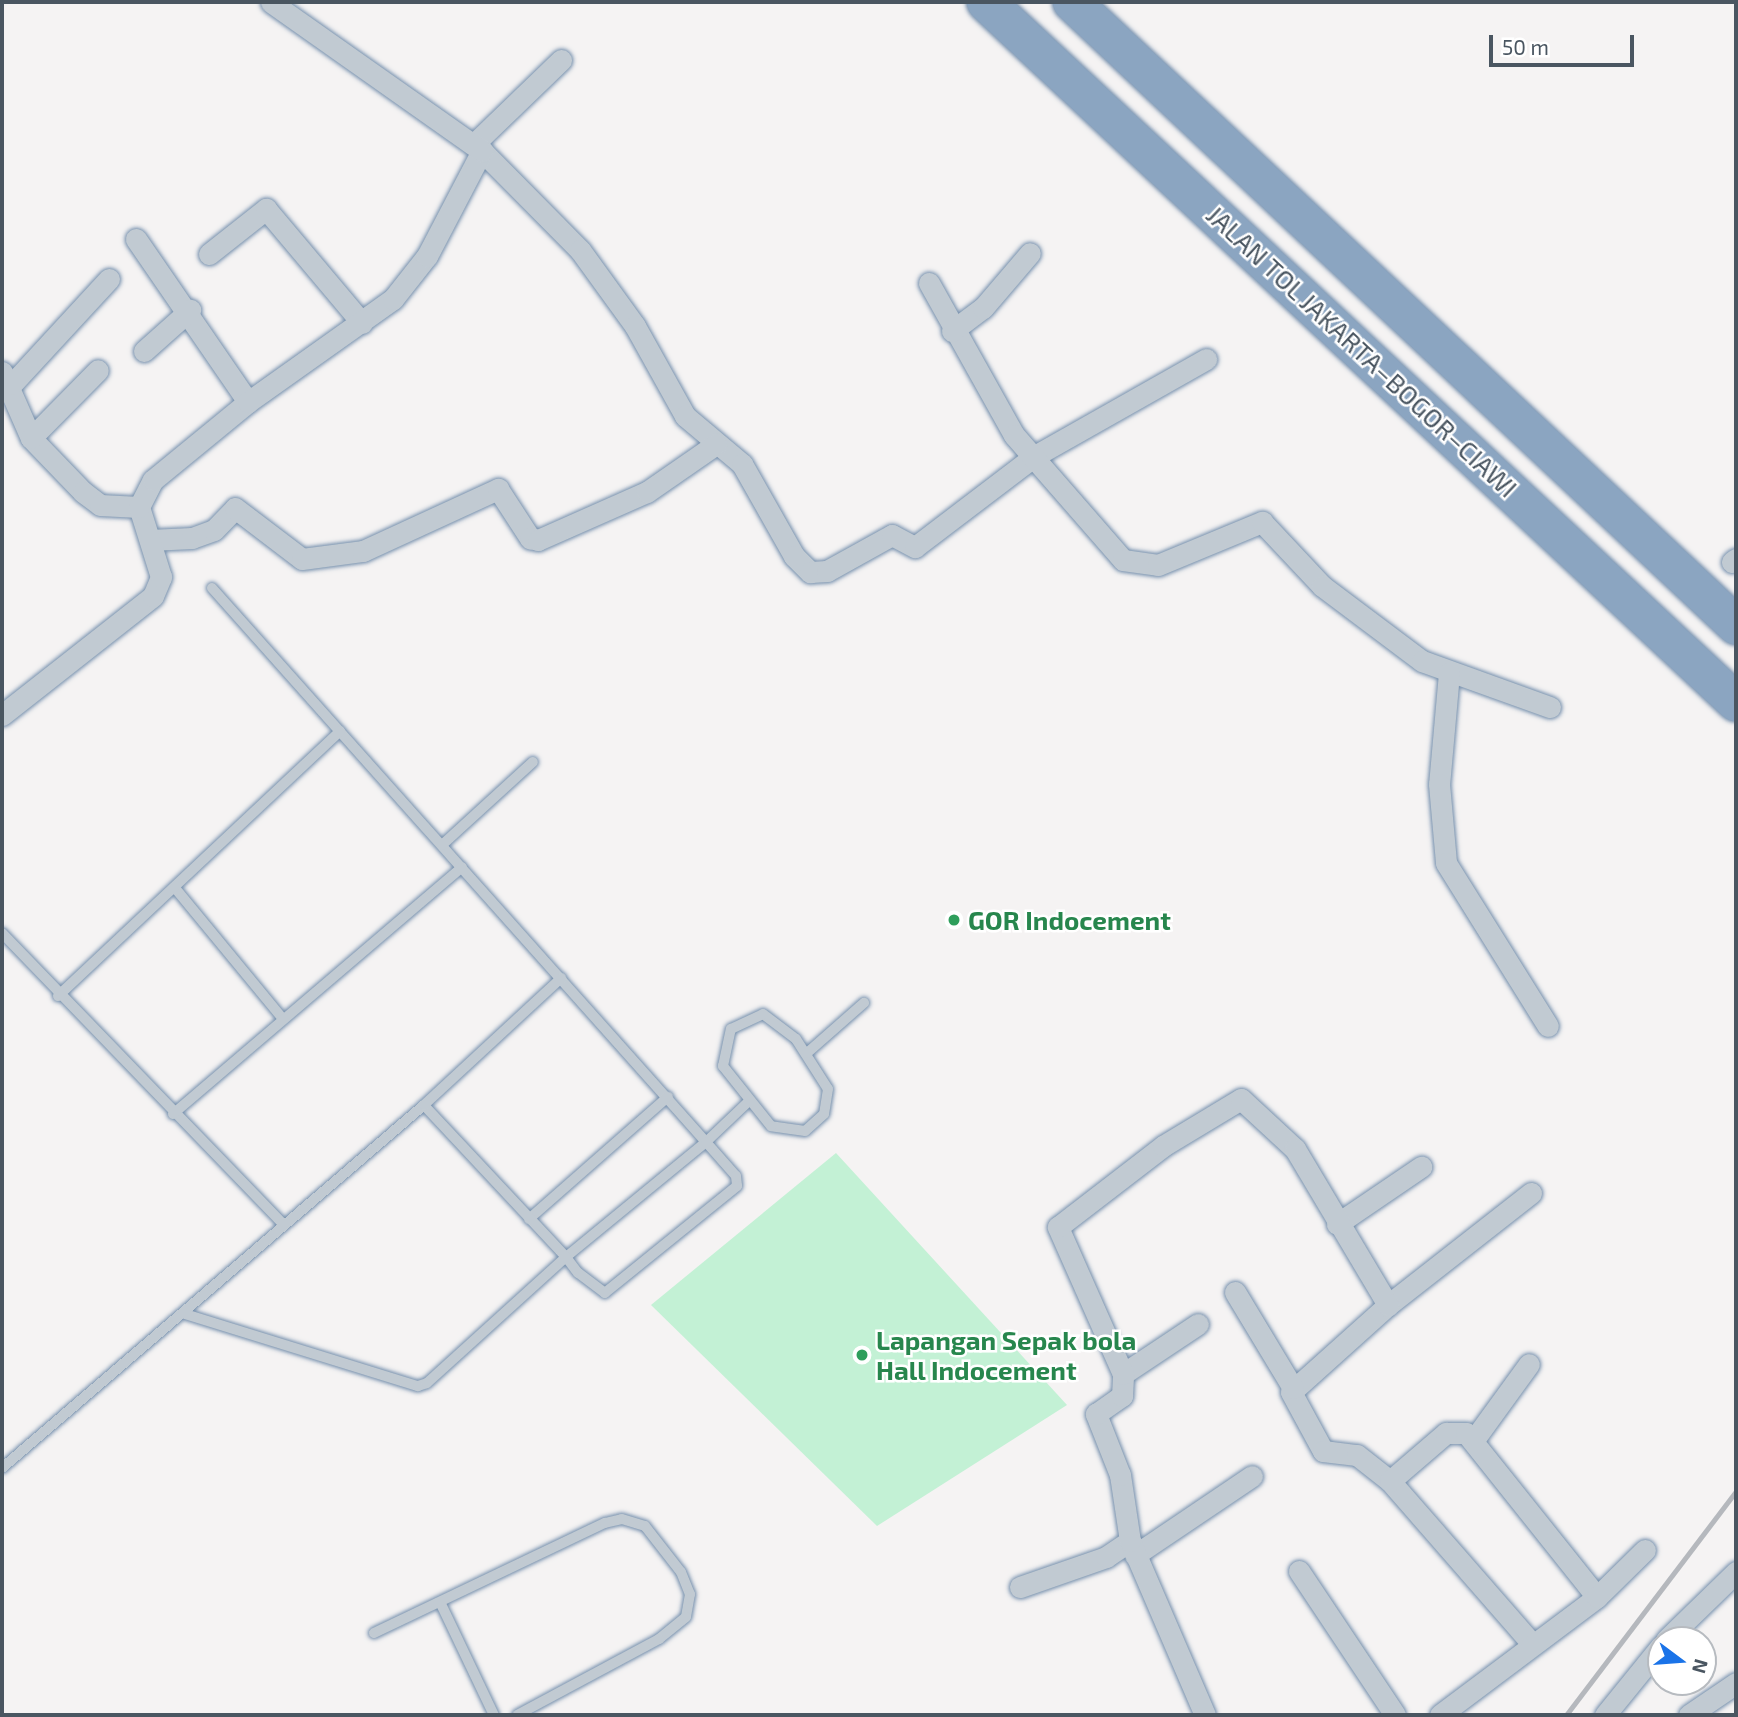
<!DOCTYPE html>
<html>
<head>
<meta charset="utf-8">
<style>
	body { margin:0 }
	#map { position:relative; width:1738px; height:1717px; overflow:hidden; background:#f5f3f3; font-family:"Exo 2",sans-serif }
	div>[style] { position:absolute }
	.green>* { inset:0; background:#c3f1d5 }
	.roads { filter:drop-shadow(0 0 2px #7690ad) drop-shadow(0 0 2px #7690ad) }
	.service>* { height:10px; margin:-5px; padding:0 5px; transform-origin:5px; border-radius:5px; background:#c1cad2 }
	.minor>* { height:21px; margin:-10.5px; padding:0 10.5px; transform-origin:10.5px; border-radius:10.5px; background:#c1cad2 }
	.motorway>* { height:38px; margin:-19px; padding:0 19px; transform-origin:19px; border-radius:19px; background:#8ba5c1 }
	.rail>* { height:5px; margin:-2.5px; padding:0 2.5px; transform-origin:2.5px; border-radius:2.5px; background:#b5b8bd }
	.dots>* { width:19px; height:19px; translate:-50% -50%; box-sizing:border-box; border:4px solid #fff; border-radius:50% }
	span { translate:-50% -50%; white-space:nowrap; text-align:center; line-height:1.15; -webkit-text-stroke:5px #fff; paint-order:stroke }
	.street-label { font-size:26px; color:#4a5661 }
	.leisure-label { font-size:26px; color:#27864d; font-weight:700 }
	.left { translate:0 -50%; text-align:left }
	.frame { position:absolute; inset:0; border:4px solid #4a5661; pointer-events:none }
	.north { position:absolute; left:1647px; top:1626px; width:70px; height:70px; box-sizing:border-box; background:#fff; border:2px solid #b7bbc0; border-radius:50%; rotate:106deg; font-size:19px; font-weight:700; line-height:28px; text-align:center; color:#4a5661 }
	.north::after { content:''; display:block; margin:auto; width:24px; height:32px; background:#1a73e8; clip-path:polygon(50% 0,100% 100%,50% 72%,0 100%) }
	.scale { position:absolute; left:1489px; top:35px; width:145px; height:32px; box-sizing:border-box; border:4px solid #4a5661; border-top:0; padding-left:9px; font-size:21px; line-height:24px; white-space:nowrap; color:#4a5661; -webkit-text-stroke:5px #fff; paint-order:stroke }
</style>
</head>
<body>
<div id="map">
	<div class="green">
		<div style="clip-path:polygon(836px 1153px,1067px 1405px,877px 1526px,651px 1305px)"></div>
	</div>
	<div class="roads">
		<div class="service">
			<div style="left:212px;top:588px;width:742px;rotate:48.28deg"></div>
			<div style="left:706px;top:1142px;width:58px;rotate:-43.6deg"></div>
			<div style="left:442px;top:845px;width:123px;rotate:-42.4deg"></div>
			<div style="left:175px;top:888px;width:170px;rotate:50.5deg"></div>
			<div style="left:2px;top:933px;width:406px;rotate:46deg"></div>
			<div style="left:58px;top:996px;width:387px;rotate:-43.2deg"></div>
			<div style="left:763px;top:1014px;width:41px;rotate:37.1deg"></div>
			<div style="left:796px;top:1039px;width:59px;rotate:57.4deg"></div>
			<div style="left:828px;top:1089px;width:25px;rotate:99deg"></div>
			<div style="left:824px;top:1114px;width:25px;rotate:138deg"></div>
			<div style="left:805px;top:1131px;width:34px;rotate:-172deg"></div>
			<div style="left:771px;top:1126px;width:77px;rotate:-128.7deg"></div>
			<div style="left:723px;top:1066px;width:38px;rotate:-78deg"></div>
			<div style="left:731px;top:1029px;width:35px;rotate:-25deg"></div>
			<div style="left:807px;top:1053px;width:76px;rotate:-41.3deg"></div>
			<div style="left:173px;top:1114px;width:380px;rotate:-40.5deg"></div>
			<div style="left:529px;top:1219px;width:185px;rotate:-41.3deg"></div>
			<div style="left:185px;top:1314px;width:244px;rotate:17.2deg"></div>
			<div style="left:418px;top:1386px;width:9px;rotate:-18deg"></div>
			<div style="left:427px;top:1383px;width:188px;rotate:-42.2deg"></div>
			<div style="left:566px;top:1257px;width:181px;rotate:-39.4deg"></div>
			<div style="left:706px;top:1142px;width:45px;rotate:48.6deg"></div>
			<div style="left:736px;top:1176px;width:10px;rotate:84deg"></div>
			<div style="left:737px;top:1186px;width:170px;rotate:141deg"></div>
			<div style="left:605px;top:1293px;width:34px;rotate:-143deg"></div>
			<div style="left:578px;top:1273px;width:20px;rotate:-127deg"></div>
			<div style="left:566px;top:1257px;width:208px;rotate:-133.1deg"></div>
			<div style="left:2px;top:1468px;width:557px;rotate:-40.7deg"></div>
			<div style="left:424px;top:1105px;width:187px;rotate:-42.8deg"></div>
			<div style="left:441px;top:1604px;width:123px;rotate:64.5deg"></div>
			<div style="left:374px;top:1633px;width:256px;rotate:-25.5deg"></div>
			<div style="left:605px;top:1523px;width:17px;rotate:-13deg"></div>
			<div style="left:622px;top:1519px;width:24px;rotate:17deg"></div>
			<div style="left:645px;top:1526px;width:58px;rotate:52deg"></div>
			<div style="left:681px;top:1572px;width:24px;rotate:68deg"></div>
			<div style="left:690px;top:1594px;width:23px;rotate:100deg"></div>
			<div style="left:686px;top:1617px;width:35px;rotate:141deg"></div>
			<div style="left:659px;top:1639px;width:161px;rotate:151.8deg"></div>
		</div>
		<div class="minor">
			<div style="left:474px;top:144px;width:121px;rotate:-44deg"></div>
			<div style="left:482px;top:151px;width:139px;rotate:45.3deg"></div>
			<div style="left:580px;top:250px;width:94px;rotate:54.1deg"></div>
			<div style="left:635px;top:326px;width:103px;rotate:60.9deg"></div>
			<div style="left:685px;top:416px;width:75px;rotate:40.1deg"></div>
			<div style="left:742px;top:464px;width:106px;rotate:60.5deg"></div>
			<div style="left:794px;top:556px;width:23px;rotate:45deg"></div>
			<div style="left:810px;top:572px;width:17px;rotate:-3deg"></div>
			<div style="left:827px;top:571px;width:74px;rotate:-29deg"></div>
			<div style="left:892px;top:535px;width:26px;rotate:28deg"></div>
			<div style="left:915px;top:547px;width:148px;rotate:-37.3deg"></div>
			<div style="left:1033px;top:457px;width:199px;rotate:-29.5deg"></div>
			<div style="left:136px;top:239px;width:198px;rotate:55.5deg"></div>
			<div style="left:209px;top:254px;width:73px;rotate:-38.3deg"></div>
			<div style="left:266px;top:209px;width:149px;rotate:49.9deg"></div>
			<div style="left:929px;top:283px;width:174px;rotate:60.8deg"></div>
			<div style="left:1014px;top:435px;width:166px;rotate:48.9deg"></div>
			<div style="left:1123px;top:560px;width:35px;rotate:8deg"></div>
			<div style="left:1158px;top:565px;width:113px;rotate:-22.5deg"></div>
			<div style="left:1262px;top:522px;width:88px;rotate:46.8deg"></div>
			<div style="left:1322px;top:586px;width:125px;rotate:36.9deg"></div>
			<div style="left:1422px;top:661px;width:136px;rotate:19.8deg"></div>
			<div style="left:952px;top:331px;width:39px;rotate:-37deg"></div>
			<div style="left:983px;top:308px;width:72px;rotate:-49.5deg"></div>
			<div style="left:144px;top:351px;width:62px;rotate:-41.7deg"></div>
			<div style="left:2px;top:372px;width:72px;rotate:66.3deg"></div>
			<div style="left:31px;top:438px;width:75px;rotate:46.1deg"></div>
			<div style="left:83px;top:492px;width:21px;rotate:37deg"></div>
			<div style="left:100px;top:505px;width:39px;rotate:3deg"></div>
			<div style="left:12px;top:384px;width:143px;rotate:-47.3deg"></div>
			<div style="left:31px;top:438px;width:95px;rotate:-45.4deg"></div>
			<div style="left:150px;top:540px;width:42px;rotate:-2.7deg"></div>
			<div style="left:192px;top:538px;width:23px;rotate:-20deg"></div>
			<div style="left:214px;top:530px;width:30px;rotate:-46deg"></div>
			<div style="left:235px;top:508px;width:84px;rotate:37.3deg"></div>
			<div style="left:302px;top:559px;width:62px;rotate:-7.5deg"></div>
			<div style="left:363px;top:551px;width:149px;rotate:-24.7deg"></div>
			<div style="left:498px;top:489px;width:59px;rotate:56.9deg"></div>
			<div style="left:530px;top:538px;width:8px;rotate:14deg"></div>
			<div style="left:538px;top:540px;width:119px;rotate:-23.8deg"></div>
			<div style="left:647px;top:492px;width:84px;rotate:-34.8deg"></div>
			<div style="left:1732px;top:562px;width:5px;rotate:-37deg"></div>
			<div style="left:1449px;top:673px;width:111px;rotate:95.1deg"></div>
			<div style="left:1439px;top:784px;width:79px;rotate:84.9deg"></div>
			<div style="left:1446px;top:863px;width:192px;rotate:58deg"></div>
			<div style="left:2px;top:715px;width:192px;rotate:-38.2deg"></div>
			<div style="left:153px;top:596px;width:21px;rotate:-67deg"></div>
			<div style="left:161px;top:577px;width:73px;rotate:-107.4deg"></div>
			<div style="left:139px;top:507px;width:30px;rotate:-63deg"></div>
			<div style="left:153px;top:480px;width:123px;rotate:-39.4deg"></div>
			<div style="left:248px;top:402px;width:178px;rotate:-35.4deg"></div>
			<div style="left:393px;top:299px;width:55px;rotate:-51.7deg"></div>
			<div style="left:427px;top:256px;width:119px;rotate:-62.4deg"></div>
			<div style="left:482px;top:151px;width:258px;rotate:-144.8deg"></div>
			<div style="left:1531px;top:1193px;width:182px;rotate:141.9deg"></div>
			<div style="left:1388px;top:1305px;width:130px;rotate:138.1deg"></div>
			<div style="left:1291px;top:1392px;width:67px;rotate:61.5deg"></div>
			<div style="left:1323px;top:1451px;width:34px;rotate:7deg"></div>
			<div style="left:1357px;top:1455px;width:42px;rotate:38.2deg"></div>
			<div style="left:1390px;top:1481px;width:216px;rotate:48.9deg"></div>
			<div style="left:1337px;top:1224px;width:102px;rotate:-34.2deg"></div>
			<div style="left:1235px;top:1292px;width:112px;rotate:58.9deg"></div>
			<div style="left:1123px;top:1374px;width:90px;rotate:-33.7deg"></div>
			<div style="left:1473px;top:1441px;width:95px;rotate:-54deg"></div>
			<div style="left:1390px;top:1481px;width:74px;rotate:-40.6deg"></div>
			<div style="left:1446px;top:1433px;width:20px"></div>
			<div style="left:1466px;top:1433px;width:210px;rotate:51.4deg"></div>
			<div style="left:1135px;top:1555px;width:141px;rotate:-34deg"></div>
			<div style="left:1299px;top:1571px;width:173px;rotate:56.3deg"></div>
			<div style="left:1020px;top:1587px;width:91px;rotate:-19.2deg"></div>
			<div style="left:1106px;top:1557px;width:29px;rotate:-34deg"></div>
			<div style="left:1666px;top:1640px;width:98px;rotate:-44.2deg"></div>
			<div style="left:1205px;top:1715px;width:189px;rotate:-113.3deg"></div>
			<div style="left:1130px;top:1541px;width:67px;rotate:-98.6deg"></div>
			<div style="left:1120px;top:1475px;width:66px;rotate:-111.5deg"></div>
			<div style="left:1096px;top:1414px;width:32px;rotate:-35deg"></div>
			<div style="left:1122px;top:1396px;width:22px;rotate:-87deg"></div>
			<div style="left:1123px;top:1374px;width:161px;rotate:-113.9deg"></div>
			<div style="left:1058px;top:1227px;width:133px;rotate:-37.6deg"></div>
			<div style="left:1163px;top:1146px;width:91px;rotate:-31.1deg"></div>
			<div style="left:1241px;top:1099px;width:74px;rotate:42.8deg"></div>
			<div style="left:1295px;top:1149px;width:182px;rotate:59.2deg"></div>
			<div style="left:1440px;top:1715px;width:196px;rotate:-36.9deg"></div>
			<div style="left:1597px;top:1597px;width:67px;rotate:-44.4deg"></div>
			<div style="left:1605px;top:1715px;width:89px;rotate:-50.9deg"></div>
			<div style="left:1689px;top:1715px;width:57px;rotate:-34.2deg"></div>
		</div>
		<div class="motorway">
			<div style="left:986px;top:2px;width:1026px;rotate:43.03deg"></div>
			<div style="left:1072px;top:2px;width:911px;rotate:43.18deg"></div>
		</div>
	</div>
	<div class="rail">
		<div style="left:1566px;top:1715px;width:281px;rotate:-52.8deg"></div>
	</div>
	<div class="dots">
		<div style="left:954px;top:920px;background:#2e9e5b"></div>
		<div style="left:862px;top:1355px;background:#2e9e5b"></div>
	</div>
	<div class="street-label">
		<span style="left:1362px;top:351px;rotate:43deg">JALAN TOL JAKARTA–BOGOR–CIAWI</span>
	</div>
	<div class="leisure-label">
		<span class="left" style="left:968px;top:920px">GOR Indocement</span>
		<span class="left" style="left:876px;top:1355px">Lapangan Sepak bola<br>Hall Indocement</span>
	</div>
	<div class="frame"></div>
	<div class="north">N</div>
	<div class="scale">50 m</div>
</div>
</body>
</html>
